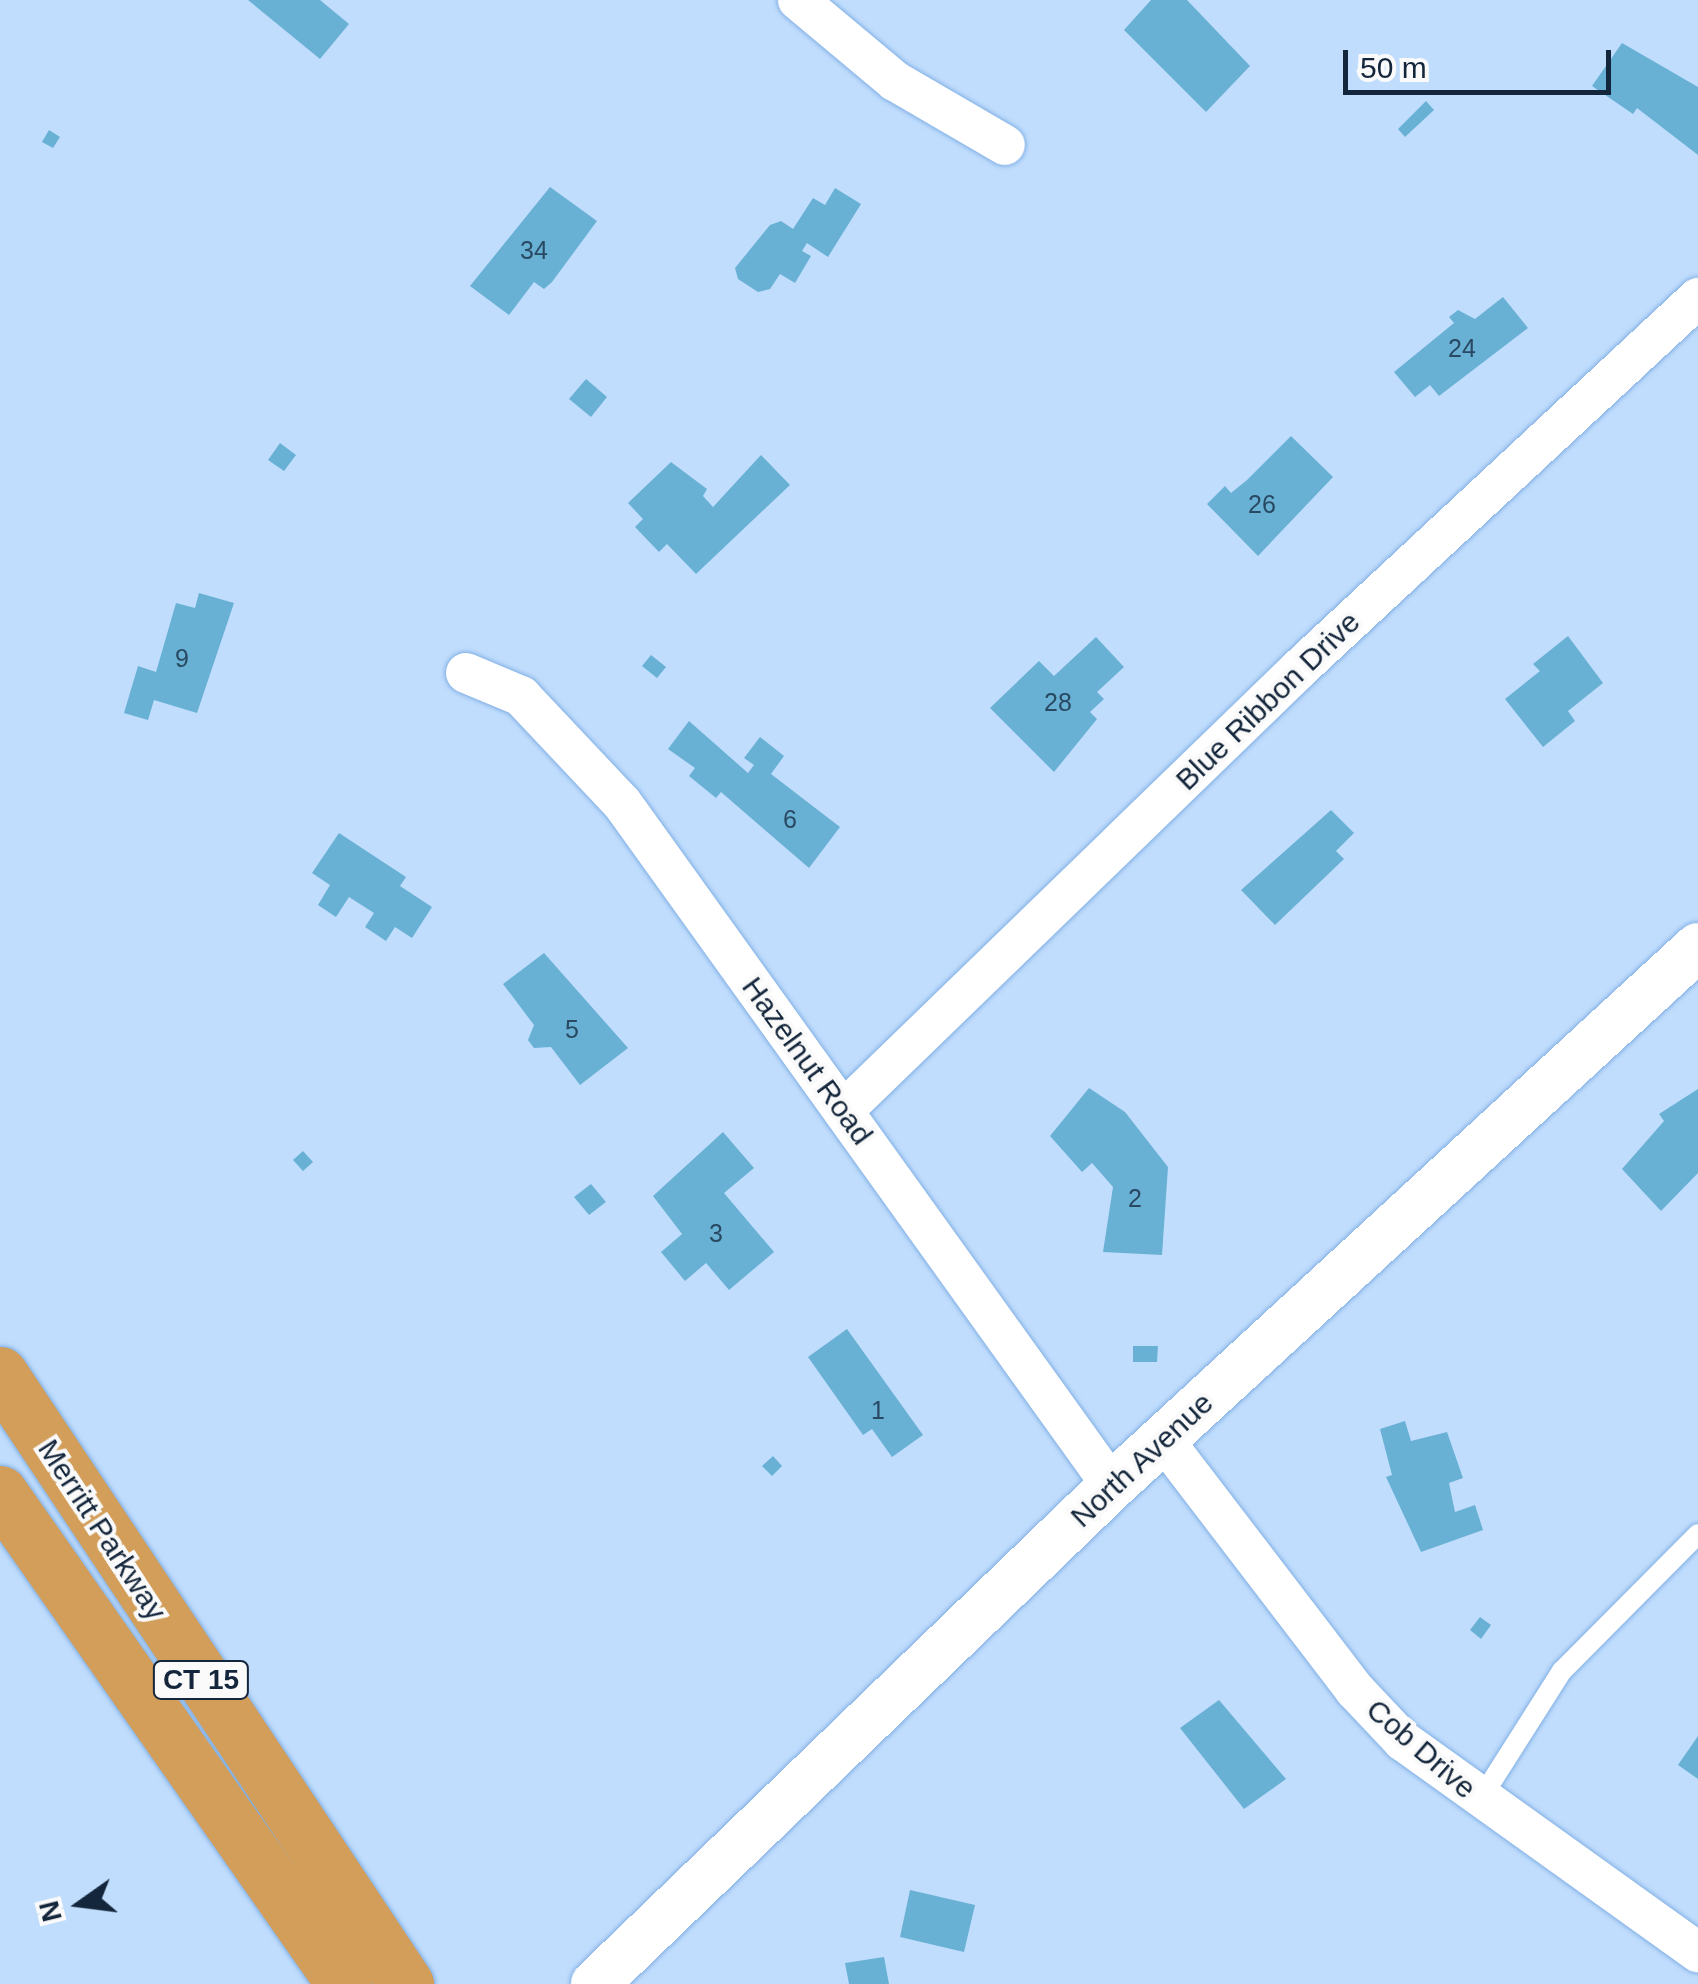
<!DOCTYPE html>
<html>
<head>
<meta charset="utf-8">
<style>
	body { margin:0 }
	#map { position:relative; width:1698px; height:1984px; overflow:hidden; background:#c0ddfd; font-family:Arial,sans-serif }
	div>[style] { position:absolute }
	.building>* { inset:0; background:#68b1d5 }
	.roads { filter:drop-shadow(0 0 2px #82b0e4) drop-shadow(0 0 2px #82b0e4) }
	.service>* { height:20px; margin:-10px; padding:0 10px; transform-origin:10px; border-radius:10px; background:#fff }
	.minor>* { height:40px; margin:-20px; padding:0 20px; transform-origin:20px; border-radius:20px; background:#fff }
	.tertiary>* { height:48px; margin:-24px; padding:0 24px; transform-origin:24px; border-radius:24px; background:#fff }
	.motorway>* { height:55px; margin:-27.5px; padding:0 27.5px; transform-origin:27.5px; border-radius:27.5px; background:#d29e5a }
	span { translate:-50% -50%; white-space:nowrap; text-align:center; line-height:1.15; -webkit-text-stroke:8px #fafafa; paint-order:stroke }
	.number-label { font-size:25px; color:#294962 }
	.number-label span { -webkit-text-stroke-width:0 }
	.shield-label span { padding:2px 8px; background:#fafafa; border:2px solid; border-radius:8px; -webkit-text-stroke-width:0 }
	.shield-label { font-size:28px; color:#14263b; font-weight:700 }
	.street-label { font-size:30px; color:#14263b }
	.north { position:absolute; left:30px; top:1854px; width:100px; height:100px; -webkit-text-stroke:8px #fafafa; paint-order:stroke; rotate:256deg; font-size:28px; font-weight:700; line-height:40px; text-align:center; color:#14263b }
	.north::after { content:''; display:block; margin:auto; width:35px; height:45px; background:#14263b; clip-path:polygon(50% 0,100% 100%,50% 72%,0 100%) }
	.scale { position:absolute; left:1343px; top:50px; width:268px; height:45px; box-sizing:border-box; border:5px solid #14263b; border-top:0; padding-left:12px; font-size:30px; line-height:35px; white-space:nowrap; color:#14263b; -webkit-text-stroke:8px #fafafa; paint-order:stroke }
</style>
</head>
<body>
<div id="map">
	<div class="building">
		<div style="clip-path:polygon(248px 0,320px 0,349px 24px,320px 59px)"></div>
		<div style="clip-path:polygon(1151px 0,1187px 0,1250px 66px,1206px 112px,1124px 30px)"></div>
		<div style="clip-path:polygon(1622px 43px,1698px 87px,1698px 155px,1637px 108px,1633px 114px,1592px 86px)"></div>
		<div style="clip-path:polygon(1426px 101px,1434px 110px,1405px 137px,1398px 129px)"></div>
		<div style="clip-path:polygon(49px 130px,60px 137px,53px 148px,42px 142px)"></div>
		<div style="clip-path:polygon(550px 187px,597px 221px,552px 282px,544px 289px,534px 282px,509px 315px,470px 286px)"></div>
		<div style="clip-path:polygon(835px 188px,861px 204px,828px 257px,807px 243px,802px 251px,811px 256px,795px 283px,780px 274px,770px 289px,758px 292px,738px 279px,735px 268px,770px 225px,781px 221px,793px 229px,813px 198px,825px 205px)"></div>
		<div style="clip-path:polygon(1503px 297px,1528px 328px,1439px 396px,1430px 385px,1415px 397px,1394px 372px,1454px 323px,1449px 317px,1458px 310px,1475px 319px)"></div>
		<div style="clip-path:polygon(586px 379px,607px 397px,591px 417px,569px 399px)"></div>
		<div style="clip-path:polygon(1291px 436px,1333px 477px,1258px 556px,1207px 504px,1225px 486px,1231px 493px,1247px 480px)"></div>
		<div style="clip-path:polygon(280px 443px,296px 455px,284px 471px,268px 460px)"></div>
		<div style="clip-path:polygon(761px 455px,790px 485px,696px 574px,667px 544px,659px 552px,635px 527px,643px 519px,628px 503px,671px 462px,707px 489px,703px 496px,713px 507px)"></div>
		<div style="clip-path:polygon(199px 593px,234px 603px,197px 713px,154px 700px,148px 720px,124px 713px,138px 666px,156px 672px,176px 603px,195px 608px)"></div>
		<div style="clip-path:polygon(1568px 636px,1603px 683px,1568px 711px,1575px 721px,1543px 747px,1505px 699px,1540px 671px,1533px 664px)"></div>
		<div style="clip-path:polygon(1096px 637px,1124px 667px,1097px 692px,1104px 699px,1090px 712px,1097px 719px,1054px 772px,990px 708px,1039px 661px,1054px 676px)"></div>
		<div style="clip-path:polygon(651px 655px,666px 667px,657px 678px,642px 666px)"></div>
		<div style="clip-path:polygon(689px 721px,748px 773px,754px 765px,744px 758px,760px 737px,784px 756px,771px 774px,840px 827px,809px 868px,721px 792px,716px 798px,689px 776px,695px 768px,668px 749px)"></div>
		<div style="clip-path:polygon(1331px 810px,1354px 833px,1336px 851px,1344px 859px,1275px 925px,1241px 890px)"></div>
		<div style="clip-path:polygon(339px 833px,406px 877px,400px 886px,432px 907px,412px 938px,395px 927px,386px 941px,365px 927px,374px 913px,349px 897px,336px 917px,318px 905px,330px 885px,312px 873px)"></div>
		<div style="clip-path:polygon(544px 953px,628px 1048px,580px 1085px,551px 1047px,534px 1048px,528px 1040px,534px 1025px,503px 984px)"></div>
		<div style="clip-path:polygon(1089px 1088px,1125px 1112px,1168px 1167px,1162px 1255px,1103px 1252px,1113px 1187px,1092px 1163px,1082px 1172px,1050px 1136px)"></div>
		<div style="clip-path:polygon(1698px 1089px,1698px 1173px,1661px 1211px,1622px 1169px,1664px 1121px,1659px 1114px)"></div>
		<div style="clip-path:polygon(723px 1132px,754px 1168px,724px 1193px,774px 1252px,729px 1290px,706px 1263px,685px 1281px,661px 1252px,682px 1234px,653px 1196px)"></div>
		<div style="clip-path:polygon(303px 1151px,313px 1162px,303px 1171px,293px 1160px)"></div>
		<div style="clip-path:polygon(591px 1184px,606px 1202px,589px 1215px,574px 1197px)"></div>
		<div style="clip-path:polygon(847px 1329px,923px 1435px,892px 1457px,872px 1429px,863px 1435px,808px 1357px)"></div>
		<div style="clip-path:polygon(1133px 1346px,1158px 1346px,1157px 1362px,1133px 1362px)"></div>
		<div style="clip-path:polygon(1405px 1421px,1411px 1441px,1447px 1432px,1463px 1478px,1449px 1483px,1455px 1512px,1475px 1505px,1483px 1530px,1421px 1552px,1386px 1477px,1392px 1475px,1380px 1429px)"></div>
		<div style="clip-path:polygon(773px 1456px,782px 1466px,772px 1476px,762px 1466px)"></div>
		<div style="clip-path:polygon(1480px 1617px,1491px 1625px,1481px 1639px,1470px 1630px)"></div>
		<div style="clip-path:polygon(1219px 1700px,1286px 1779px,1244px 1809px,1180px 1728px)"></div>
		<div style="clip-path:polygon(1698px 1736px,1698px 1779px,1678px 1765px)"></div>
		<div style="clip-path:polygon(910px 1890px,975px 1905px,964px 1952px,900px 1937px)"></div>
		<div style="clip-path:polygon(884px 1957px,889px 1984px,849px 1984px,845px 1963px)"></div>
	</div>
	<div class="roads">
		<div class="service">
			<div style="left:1480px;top:1800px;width:153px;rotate:-57.6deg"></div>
			<div style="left:1562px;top:1671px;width:193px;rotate:-45.2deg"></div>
		</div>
		<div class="minor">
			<div style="left:798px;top:0;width:126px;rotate:39.9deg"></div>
			<div style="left:895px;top:81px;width:127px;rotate:30.2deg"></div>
			<div style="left:466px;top:673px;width:60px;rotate:22.7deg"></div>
			<div style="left:521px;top:696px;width:147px;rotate:46.7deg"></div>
			<div style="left:622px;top:803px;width:841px;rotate:54.34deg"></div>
			<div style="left:843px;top:1111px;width:635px;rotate:-44.11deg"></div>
			<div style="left:1299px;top:669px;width:545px;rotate:-42.92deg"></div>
			<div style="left:1163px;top:1439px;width:316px;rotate:52.6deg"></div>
			<div style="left:1355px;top:1690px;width:70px;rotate:46.7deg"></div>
			<div style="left:1403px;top:1741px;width:363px;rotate:35.6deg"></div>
		</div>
		<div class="tertiary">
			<div style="left:595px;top:1984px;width:718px;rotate:-43.93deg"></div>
			<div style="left:1112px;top:1486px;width:796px;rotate:-42.61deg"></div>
		</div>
		<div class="motorway">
			<div style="left:0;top:1374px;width:733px;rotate:56.35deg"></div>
			<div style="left:0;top:1493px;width:600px;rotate:54.98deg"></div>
		</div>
	</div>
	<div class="number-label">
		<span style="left:534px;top:250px">34</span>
		<span style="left:1462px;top:348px">24</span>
		<span style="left:1262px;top:504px">26</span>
		<span style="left:182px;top:658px">9</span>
		<span style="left:1058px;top:702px">28</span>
		<span style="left:790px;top:819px">6</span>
		<span style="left:572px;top:1029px">5</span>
		<span style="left:1135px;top:1198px">2</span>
		<span style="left:716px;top:1233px">3</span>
		<span style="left:878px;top:1410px">1</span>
	</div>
	<div class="shield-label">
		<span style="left:201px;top:1680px">CT 15</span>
	</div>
	<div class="street-label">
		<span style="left:1268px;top:701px;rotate:-44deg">Blue Ribbon Drive</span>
		<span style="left:807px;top:1061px;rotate:54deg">Hazelnut Road</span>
		<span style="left:1142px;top:1460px;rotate:-43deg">North Avenue</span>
		<span style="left:102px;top:1530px;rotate:57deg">Merritt Parkway</span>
		<span style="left:1421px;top:1749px;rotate:41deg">Cob Drive</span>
	</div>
	<div class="north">N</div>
	<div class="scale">50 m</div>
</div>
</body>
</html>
